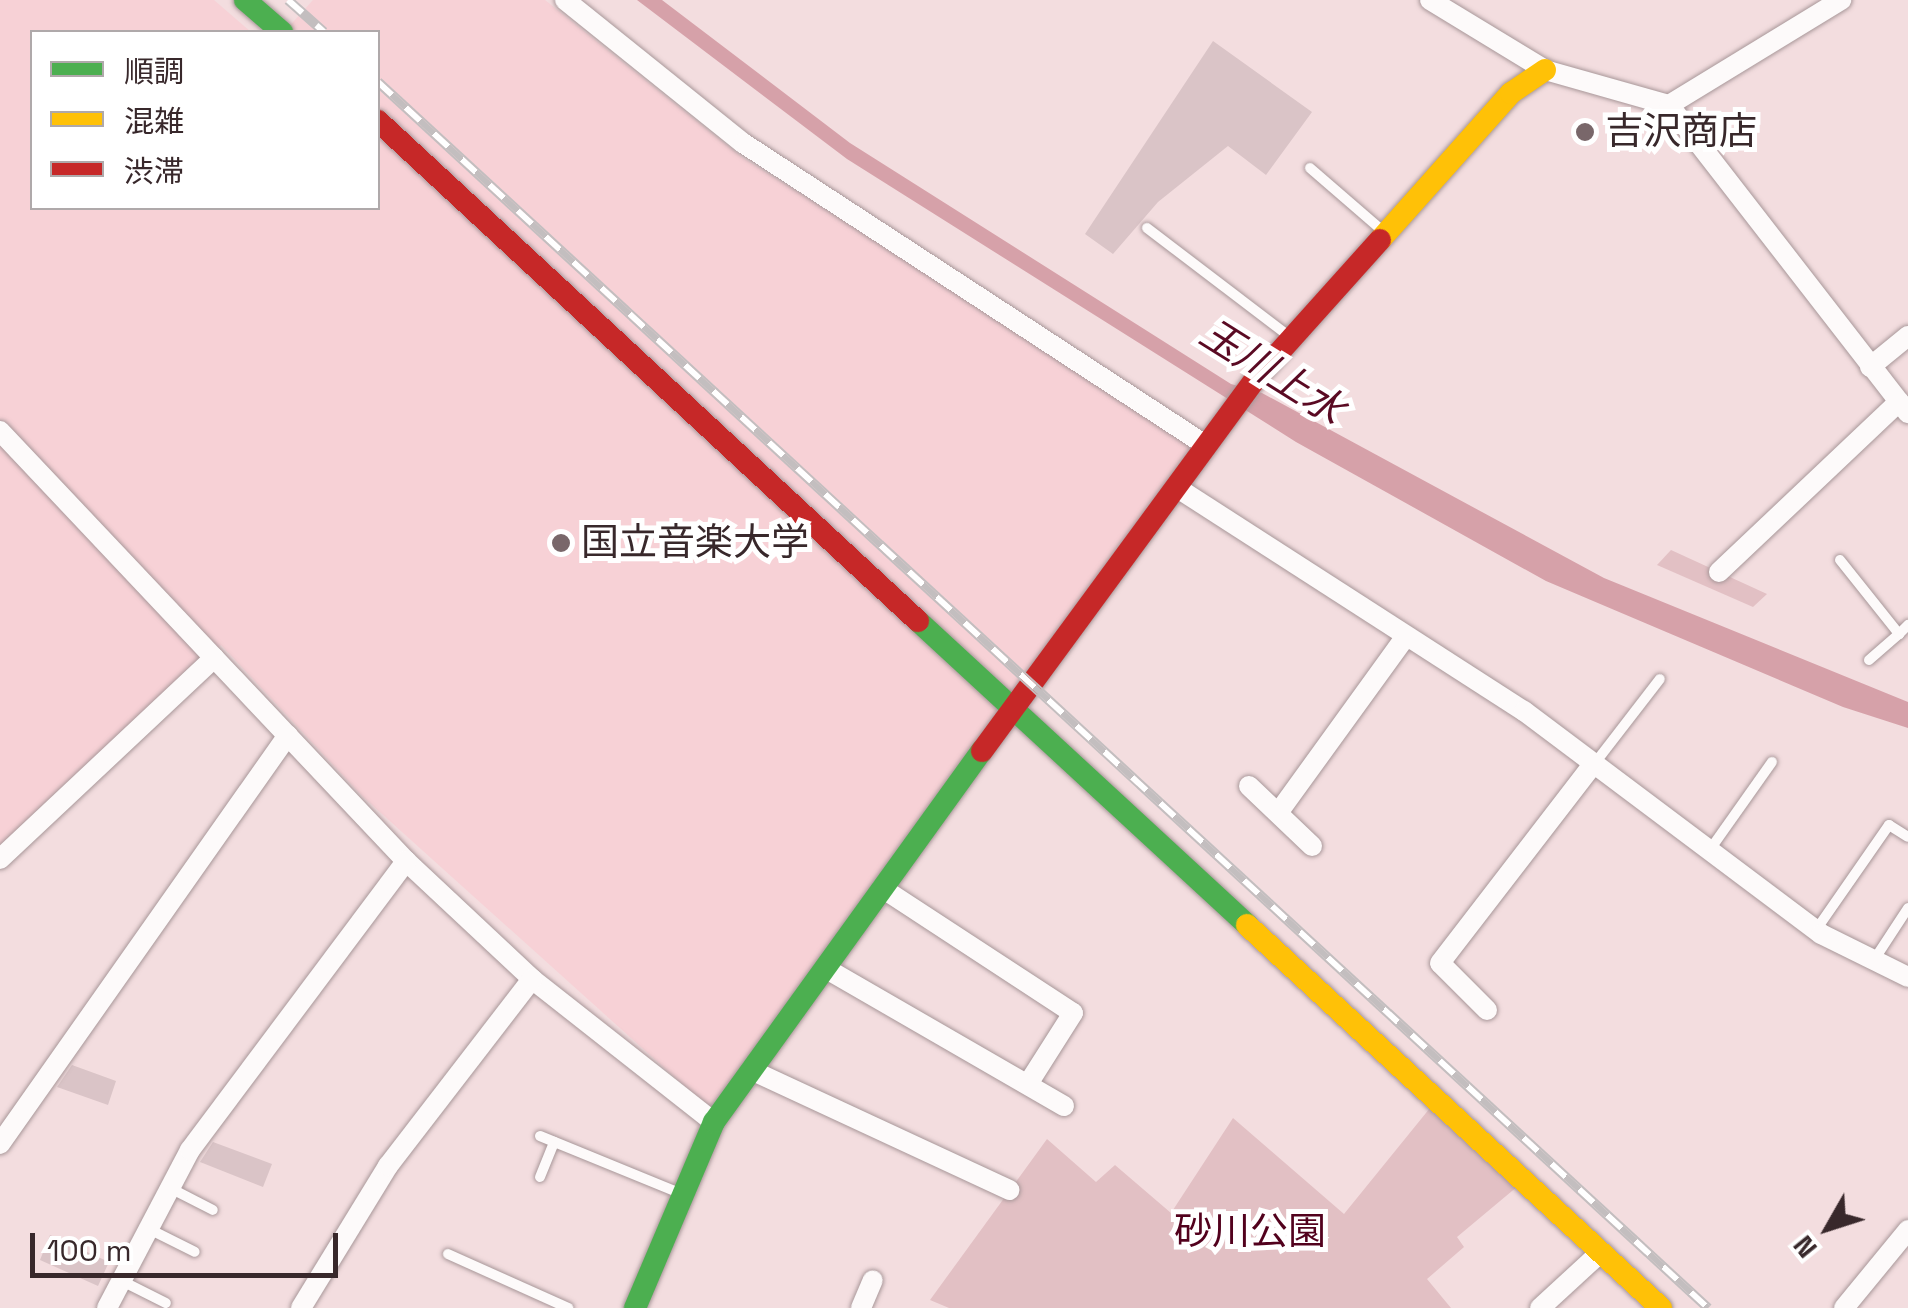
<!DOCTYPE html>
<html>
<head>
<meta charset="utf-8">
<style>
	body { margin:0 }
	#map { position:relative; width:1908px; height:1308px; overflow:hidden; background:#f3dddf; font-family:"Space Grotesk","Noto Sans JP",sans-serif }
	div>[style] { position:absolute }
	.built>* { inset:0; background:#f7d1d6 }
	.green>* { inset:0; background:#e2c0c4 }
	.water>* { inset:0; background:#d6a1a9 }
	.building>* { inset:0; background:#dac4c7 }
	.roads { filter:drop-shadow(0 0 2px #a89799) drop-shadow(0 0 2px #a89799) }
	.lane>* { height:10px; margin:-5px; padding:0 5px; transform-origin:5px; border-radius:5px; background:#fdfafa }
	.street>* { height:20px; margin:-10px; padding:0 10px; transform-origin:10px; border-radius:10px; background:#fdfafa }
	.fast>* { height:22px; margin:-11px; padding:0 11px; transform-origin:11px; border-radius:11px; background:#4caf50 }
	.slow>* { height:22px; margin:-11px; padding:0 11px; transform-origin:11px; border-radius:11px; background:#ffc107 }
	.jam>* { height:22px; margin:-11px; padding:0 11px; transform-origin:11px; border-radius:11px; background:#c62828 }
	.rail>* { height:10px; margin-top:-5px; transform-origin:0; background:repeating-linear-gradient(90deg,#fff 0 19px,#c3bebf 0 38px); box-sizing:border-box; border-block:2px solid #c3bebf }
	.dots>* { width:28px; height:28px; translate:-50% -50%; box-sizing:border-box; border:5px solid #fff; border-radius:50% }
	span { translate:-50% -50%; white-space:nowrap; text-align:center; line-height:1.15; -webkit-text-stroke:10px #fff; paint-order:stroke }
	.poi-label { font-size:38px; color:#38282b }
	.left { translate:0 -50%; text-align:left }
	.park-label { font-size:38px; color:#52011d }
	.water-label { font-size:40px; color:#5a0a23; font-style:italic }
	.legend { position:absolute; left:30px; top:30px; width:350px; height:180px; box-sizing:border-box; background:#fff; border:2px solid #afa9aa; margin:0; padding:12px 18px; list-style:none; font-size:30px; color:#38282b }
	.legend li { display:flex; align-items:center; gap:20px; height:50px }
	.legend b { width:50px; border:2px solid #afa9aa }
	.north { position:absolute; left:1778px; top:1178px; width:100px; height:100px; -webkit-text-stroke:8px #fff; paint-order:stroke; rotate:231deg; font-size:28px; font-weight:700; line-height:40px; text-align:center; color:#38282b }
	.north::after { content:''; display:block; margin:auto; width:35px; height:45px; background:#38282b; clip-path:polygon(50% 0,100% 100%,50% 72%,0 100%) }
	.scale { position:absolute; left:30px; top:1233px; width:308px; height:45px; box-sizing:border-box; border:5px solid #38282b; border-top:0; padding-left:12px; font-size:30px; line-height:35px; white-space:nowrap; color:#38282b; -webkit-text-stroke:8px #fff; paint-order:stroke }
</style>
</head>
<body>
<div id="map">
	<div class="built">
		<div style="clip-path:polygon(0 0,214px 0,251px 32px,32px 32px,32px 208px,378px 208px,378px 32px,284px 32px,313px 0,545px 0,743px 158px,1196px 441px,711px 1110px,362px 796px,221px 645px,0 849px)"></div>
	</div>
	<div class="green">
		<div style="clip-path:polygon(1671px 550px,1767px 594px,1753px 607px,1657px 565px)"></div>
		<div style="clip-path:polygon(1430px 1108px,1518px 1186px,1457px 1237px,1464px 1247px,1427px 1279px,1451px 1308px,949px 1308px,930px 1300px,1047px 1139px,1096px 1182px,1115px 1165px,1171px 1213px,1233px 1118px,1344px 1214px)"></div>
	</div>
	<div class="water">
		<div style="clip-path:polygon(637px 0,662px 0,850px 143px,1231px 384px,1262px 393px,1604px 578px,1908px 702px,1908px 728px,1843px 707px,1546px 581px,1296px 442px,847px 159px)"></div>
	</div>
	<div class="building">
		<div style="clip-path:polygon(1213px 41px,1312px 112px,1266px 175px,1228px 146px,1158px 202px,1113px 254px,1085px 234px)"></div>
		<div style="clip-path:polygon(72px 1065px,116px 1081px,108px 1105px,57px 1087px)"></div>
		<div style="clip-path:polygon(213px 1142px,272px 1164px,263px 1187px,200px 1162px)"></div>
		<div style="clip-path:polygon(50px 1235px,109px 1262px,98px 1286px,40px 1260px)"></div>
	</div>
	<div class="roads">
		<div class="lane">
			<div style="left:1310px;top:168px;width:99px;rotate:40.9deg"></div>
			<div style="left:1147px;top:228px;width:180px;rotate:37.3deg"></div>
			<div style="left:1840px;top:560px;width:95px;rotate:51.4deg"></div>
			<div style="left:1899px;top:634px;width:13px;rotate:-45deg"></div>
			<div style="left:1869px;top:660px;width:40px;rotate:-41deg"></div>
			<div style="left:1595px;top:763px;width:106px;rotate:-52.3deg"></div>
			<div style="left:1709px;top:851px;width:109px;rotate:-54.7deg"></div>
			<div style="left:1816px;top:930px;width:128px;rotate:-55.2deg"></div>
			<div style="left:1889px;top:825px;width:22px;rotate:32deg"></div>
			<div style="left:1874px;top:960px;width:62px;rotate:-56.8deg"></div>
			<div style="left:540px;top:1136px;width:153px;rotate:22.2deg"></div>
			<div style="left:540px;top:1177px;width:38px;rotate:-68deg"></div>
			<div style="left:170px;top:1188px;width:48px;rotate:27.1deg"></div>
			<div style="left:149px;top:1229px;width:51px;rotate:26.6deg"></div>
			<div style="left:448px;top:1254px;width:132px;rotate:24.2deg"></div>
			<div style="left:122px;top:1281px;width:49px;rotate:26.6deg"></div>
		</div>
		<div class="street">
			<div style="left:565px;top:0;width:228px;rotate:38.8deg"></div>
			<div style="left:743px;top:143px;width:554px;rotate:33.15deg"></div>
			<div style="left:1430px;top:0;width:135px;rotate:31.3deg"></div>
			<div style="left:1545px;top:70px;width:129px;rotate:15.8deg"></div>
			<div style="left:1669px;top:105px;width:390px;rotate:52.2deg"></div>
			<div style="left:1669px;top:105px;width:202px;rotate:-31.4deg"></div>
			<div style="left:1870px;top:367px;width:49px;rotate:-39.2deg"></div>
			<div style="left:0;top:431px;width:591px;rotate:46.64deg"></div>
			<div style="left:406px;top:861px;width:173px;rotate:43.1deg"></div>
			<div style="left:532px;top:979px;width:231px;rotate:38.2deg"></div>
			<div style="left:1176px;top:487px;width:414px;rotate:32.8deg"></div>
			<div style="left:1524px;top:711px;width:371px;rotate:36.9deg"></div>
			<div style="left:1821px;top:934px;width:97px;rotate:26.3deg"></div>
			<div style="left:1719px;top:572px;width:248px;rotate:-43.4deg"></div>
			<div style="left:1249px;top:786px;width:87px;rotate:43.6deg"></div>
			<div style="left:1278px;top:813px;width:218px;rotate:-54.1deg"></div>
			<div style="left:0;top:859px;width:294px;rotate:-43.2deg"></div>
			<div style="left:882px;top:888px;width:228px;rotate:33.2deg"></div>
			<div style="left:1073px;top:1013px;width:84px;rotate:122.4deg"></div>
			<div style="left:825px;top:968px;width:276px;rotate:30deg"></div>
			<div style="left:1487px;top:1010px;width:66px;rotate:-135deg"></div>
			<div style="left:1440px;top:963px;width:252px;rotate:-52.4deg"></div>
			<div style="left:751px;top:1070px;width:285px;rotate:24.9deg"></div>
			<div style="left:0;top:1144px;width:500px;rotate:-54.85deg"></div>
			<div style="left:107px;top:1308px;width:178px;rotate:-62.3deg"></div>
			<div style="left:190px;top:1150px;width:361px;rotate:-53.2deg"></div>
			<div style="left:301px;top:1308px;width:167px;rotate:-58.5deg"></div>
			<div style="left:388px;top:1166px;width:236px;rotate:-52.4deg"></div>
			<div style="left:861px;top:1308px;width:30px;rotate:-67deg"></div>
			<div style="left:1540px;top:1308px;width:83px;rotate:-42.6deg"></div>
			<div style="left:1844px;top:1308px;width:101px;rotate:-50.6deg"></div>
		</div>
		<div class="fast">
			<div style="left:245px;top:0;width:49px;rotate:40.9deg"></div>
			<div style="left:918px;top:621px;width:448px;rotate:42.7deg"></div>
			<div style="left:635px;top:1308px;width:202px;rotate:-67deg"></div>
			<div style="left:714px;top:1122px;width:458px;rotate:-54.2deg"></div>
		</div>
		<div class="slow">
			<div style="left:1380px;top:240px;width:197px;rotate:-48.3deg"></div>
			<div style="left:1511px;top:93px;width:41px;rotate:-34.1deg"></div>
			<div style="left:1247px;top:925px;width:564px;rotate:42.77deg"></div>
		</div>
		<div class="jam">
			<div style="left:378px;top:121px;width:736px;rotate:42.8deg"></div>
			<div style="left:982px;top:751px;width:464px;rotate:-53.7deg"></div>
			<div style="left:1257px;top:377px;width:184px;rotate:-48.1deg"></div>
		</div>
	</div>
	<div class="rail">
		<div style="left:288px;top:0;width:48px;rotate:41.6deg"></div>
		<div style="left:378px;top:82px;width:1809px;rotate:42.67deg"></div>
	</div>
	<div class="dots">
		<div style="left:1585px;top:132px;background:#79676a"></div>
		<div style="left:561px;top:543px;background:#79676a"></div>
	</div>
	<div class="poi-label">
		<span class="left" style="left:1605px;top:132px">吉沢商店</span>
		<span class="left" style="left:581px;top:543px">国立音楽大学</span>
	</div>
	<div class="park-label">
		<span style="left:1250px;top:1232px">砂川公園</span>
	</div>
	<div class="water-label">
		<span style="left:1272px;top:372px;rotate:32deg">玉川上水</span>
	</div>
	<ul class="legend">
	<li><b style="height:12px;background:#4caf50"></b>順調</li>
	<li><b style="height:12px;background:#ffc107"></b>混雑</li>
	<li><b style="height:12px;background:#c62828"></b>渋滞</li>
	</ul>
	<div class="north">N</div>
	<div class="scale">100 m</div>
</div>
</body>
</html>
